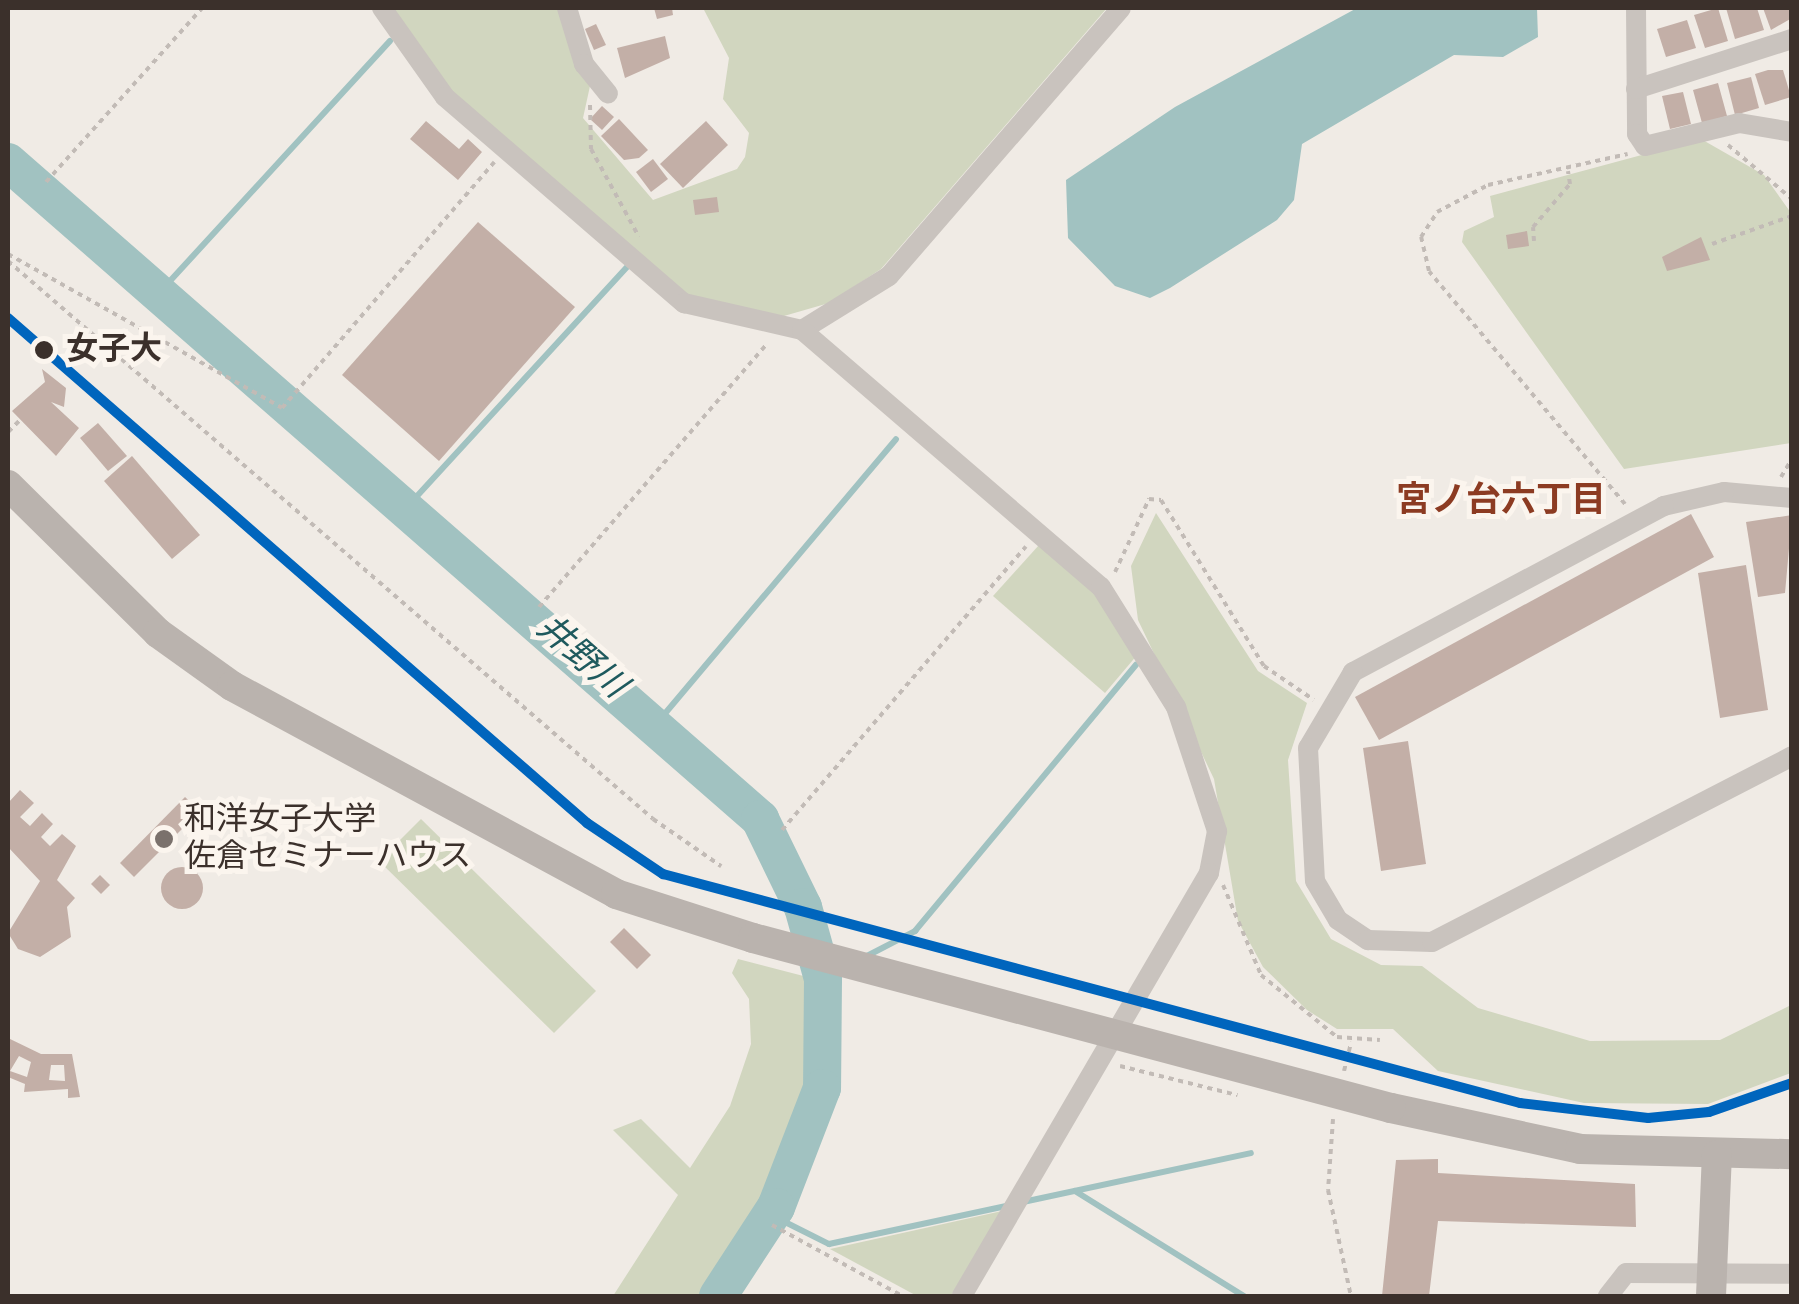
<!DOCTYPE html>
<html>
<head>
<meta charset="utf-8">
<style>
	body { margin:0 }
	#map { position:relative; width:1799px; height:1304px; overflow:hidden; background:#f0ebe5; font-family:"Sofia Sans Condensed","Noto Sans JP",sans-serif }
	div>[style] { position:absolute }
	.green>* { inset:0; background:#d1d6bf }
	.water>* { inset:0; background:#a1c2c1 }
	.stream>* { height:6px; margin:-3px; padding:0 3px; transform-origin:3px; border-radius:3px; background:#a1c2c1 }
	.river>* { height:38px; margin:-19px; padding:0 19px; transform-origin:19px; border-radius:19px; background:#a1c2c1 }
	.building>* { inset:0; background:#c3afa7 }
	.round { border-radius:50% }
	.path>* { height:4px; margin-top:-2px; transform-origin:0; background:repeating-linear-gradient(90deg,#c2bbb6 0 5px,transparent 0 10px) }
	.street>* { height:20px; margin:-10px; padding:0 10px; transform-origin:10px; border-radius:10px; background:#c9c3be }
	.secondary>* { height:30px; margin:-15px; padding:0 15px; transform-origin:15px; border-radius:15px; background:#bab3ae }
	.secondary-bridge>* { height:30px; margin:-15px; padding:0 15px; transform-origin:15px; border-radius:15px; background:#bab3ae }
	.metro-1>* { height:10px; margin:-5px; padding:0 5px; transform-origin:5px; border-radius:5px; background:#0065bd }
	.dots>* { width:28px; height:28px; translate:-50% -50%; box-sizing:border-box; border:5px solid #fbf5ee; border-radius:50% }
	span { translate:-50% -50%; white-space:nowrap; text-align:center; line-height:1.15; -webkit-text-stroke:10px #fbf5ee; paint-order:stroke }
	.stop-label { font-size:32px; color:#3b302b; font-weight:700 }
	.left { translate:0 -50%; text-align:left }
	.poi-label { font-size:32px; color:#3b302b }
	.neighbourhood-label { font-size:35px; color:#8c3b22; font-weight:700 }
	.water-label { font-size:35px; color:#1f5a5e; font-style:italic }
	.frame { position:absolute; inset:0; border:10px solid #3b302b; pointer-events:none }
</style>
</head>
<body>
<div id="map">
	<div class="green">
		<div style="clip-path:polygon(388px 8px,561px 8px,590px 86px,583px 118px,653px 200px,737px 169px,745px 157px,749px 133px,723px 99px,729px 58px,703px 8px,1107px 8px,881px 269px,829px 303px,777px 318px,686px 297px,447px 91px)"></div>
		<div style="clip-path:polygon(1701px 139px,1764px 175px,1791px 213px,1791px 443px,1624px 469px,1462px 242px,1464px 231px,1494px 217px,1490px 196px)"></div>
		<div style="clip-path:polygon(1156px 513px,1258px 671px,1307px 703px,1288px 760px,1296px 881px,1331px 939px,1381px 965px,1422px 966px,1478px 1008px,1590px 1041px,1720px 1040px,1791px 1005px,1791px 1073px,1708px 1104px,1584px 1103px,1438px 1071px,1393px 1029px,1337px 1029px,1307px 1010px,1263px 967px,1238px 921px,1214px 779px,1138px 620px,1131px 566px)"></div>
		<div style="clip-path:polygon(1039px 545px,1096px 594px,1138px 654px,1105px 693px,993px 596px)"></div>
		<div style="clip-path:polygon(421px 819px,596px 991px,554px 1033px,379px 861px)"></div>
		<div style="clip-path:polygon(738px 959px,815px 979px,813px 1086px,800px 1138px,709px 1296px,613px 1296px,678px 1195px,613px 1130px,641px 1119px,690px 1168px,730px 1106px,751px 1044px,749px 999px,732px 973px)"></div>
		<div style="clip-path:polygon(1002px 1211px,951px 1296px,917px 1296px,830px 1249px)"></div>
	</div>
	<div class="water">
		<div style="clip-path:polygon(1357px 8px,1537px 8px,1538px 37px,1503px 57px,1454px 55px,1302px 144px,1294px 200px,1277px 220px,1170px 288px,1150px 298px,1115px 286px,1068px 238px,1066px 180px,1175px 107px)"></div>
	</div>
	<div class="stream">
		<div style="left:159px;top:293px;width:342px;rotate:-47.5deg"></div>
		<div style="left:407px;top:507px;width:328px;rotate:-47.5deg"></div>
		<div style="left:657px;top:723px;width:371px;rotate:-49.9deg"></div>
		<div style="left:863px;top:958px;width:59px;rotate:-27.4deg"></div>
		<div style="left:915px;top:931px;width:346px;rotate:-50.3deg"></div>
		<div style="left:823px;top:979px;width:18px;rotate:-27deg"></div>
		<div style="left:1075px;top:1191px;width:199px;rotate:31.9deg"></div>
		<div style="left:1023px;top:1202px;width:233px;rotate:-12.1deg"></div>
		<div style="left:771px;top:1215px;width:65px;rotate:26.6deg"></div>
		<div style="left:829px;top:1244px;width:186px;rotate:-12.1deg"></div>
	</div>
	<div class="river">
		<div style="left:8px;top:162px;width:999px;rotate:41.14deg"></div>
		<div style="left:760px;top:819px;width:98px;rotate:64deg"></div>
		<div style="left:803px;top:907px;width:75px;rotate:74.5deg"></div>
		<div style="left:823px;top:979px;width:109px;rotate:90.5deg"></div>
		<div style="left:822px;top:1088px;width:128px;rotate:111.1deg"></div>
		<div style="left:776px;top:1207px;width:106px;rotate:123.1deg"></div>
	</div>
	<div class="building">
		<div style="clip-path:polygon(654px 8px,672px 8px,673px 15px,657px 19px)"></div>
		<div style="clip-path:polygon(1718px 8px,1728px 41px,1705px 48px,1694px 15px)"></div>
		<div style="clip-path:polygon(1726px 8px,1757px 8px,1764px 30px,1735px 39px)"></div>
		<div style="clip-path:polygon(1763px 8px,1792px 8px,1792px 18px,1771px 30px)"></div>
		<div style="clip-path:polygon(1687px 20px,1696px 48px,1666px 57px,1657px 29px)"></div>
		<div style="clip-path:polygon(596px 24px,606px 45px,594px 50px,585px 29px)"></div>
		<div style="clip-path:polygon(665px 36px,670px 58px,625px 78px,617px 48px)"></div>
		<div style="clip-path:polygon(1768px 70px,1783px 70px,1791px 97px,1765px 105px,1755px 74px)"></div>
		<div style="clip-path:polygon(1751px 77px,1759px 108px,1735px 115px,1727px 83px)"></div>
		<div style="clip-path:polygon(1718px 83px,1727px 116px,1702px 123px,1693px 90px)"></div>
		<div style="clip-path:polygon(1683px 92px,1691px 124px,1670px 129px,1662px 96px)"></div>
		<div style="clip-path:polygon(602px 106px,614px 117px,602px 130px,590px 119px)"></div>
		<div style="clip-path:polygon(619px 119px,648px 150px,639px 158px,624px 160px,601px 136px)"></div>
		<div style="clip-path:polygon(426px 121px,459px 149px,468px 139px,482px 152px,458px 180px,410px 139px)"></div>
		<div style="clip-path:polygon(706px 121px,728px 145px,683px 188px,660px 164px)"></div>
		<div style="clip-path:polygon(653px 159px,668px 179px,651px 192px,636px 172px)"></div>
		<div style="clip-path:polygon(717px 197px,719px 212px,695px 215px,693px 200px)"></div>
		<div style="clip-path:polygon(478px 222px,575px 307px,439px 461px,342px 375px)"></div>
		<div style="clip-path:polygon(1527px 231px,1529px 246px,1508px 249px,1506px 235px)"></div>
		<div style="clip-path:polygon(1701px 237px,1710px 260px,1667px 271px,1662px 257px)"></div>
		<div style="clip-path:polygon(42px 369px,66px 388px,64px 407px,51px 402px,79px 428px,56px 456px,12px 411px,45px 382px)"></div>
		<div style="clip-path:polygon(98px 423px,127px 456px,108px 471px,80px 438px)"></div>
		<div style="clip-path:polygon(132px 456px,200px 535px,172px 559px,104px 481px)"></div>
		<div style="clip-path:polygon(1691px 514px,1714px 557px,1379px 740px,1355px 697px)"></div>
		<div style="clip-path:polygon(1792px 515px,1785px 593px,1758px 597px,1746px 522px)"></div>
		<div style="clip-path:polygon(1746px 565px,1768px 710px,1720px 718px,1698px 573px)"></div>
		<div style="clip-path:polygon(1408px 741px,1426px 864px,1381px 871px,1363px 748px)"></div>
		<div style="clip-path:polygon(20px 790px,34px 803px,20px 817px,30px 826px,42px 813px,53px 824px,41px 837px,50px 846px,62px 834px,76px 846px,57px 880px,75px 898px,67px 907px,71px 937px,40px 957px,18px 949px,8px 933px,40px 881px,8px 847px,8px 803px)"></div>
		<div style="clip-path:polygon(185px 797px,200px 811px,134px 877px,120px 863px)"></div>
		<div class="round" style="left:161px;top:867px;width:42px;height:42px"></div>
		<div style="clip-path:polygon(100px 875px,110px 885px,101px 894px,91px 884px)"></div>
		<div style="clip-path:polygon(624px 928px,651px 955px,637px 969px,610px 942px)"></div>
		<div style="clip-path:polygon(evenodd,8px 1038px,41px 1054px,72px 1054px,80px 1097px,68px 1098px,68px 1089px,24px 1092px,25px 1084px,8px 1077px,8px 1038px,19px 1056px,31px 1062px,27px 1077px,10px 1071px,19px 1056px,8px 1038px,51px 1065px,64px 1065px,65px 1081px,49px 1080px,51px 1065px)"></div>
		<div style="clip-path:polygon(1438px 1159px,1438px 1173px,1635px 1184px,1636px 1227px,1438px 1221px,1429px 1296px,1382px 1296px,1396px 1160px)"></div>
	</div>
	<div class="path">
		<div style="left:590px;top:105px;width:44px;rotate:88.7deg"></div>
		<div style="left:591px;top:149px;width:100px;rotate:61.4deg"></div>
		<div style="left:1728px;top:145px;width:84px;rotate:40.2deg"></div>
		<div style="left:46px;top:182px;width:234px;rotate:-48.1deg"></div>
		<div style="left:1534px;top:241px;width:14px;rotate:-94deg"></div>
		<div style="left:1533px;top:227px;width:57px;rotate:-49.3deg"></div>
		<div style="left:1570px;top:184px;width:13px;rotate:-99deg"></div>
		<div style="left:1712px;top:244px;width:85px;rotate:-19.3deg"></div>
		<div style="left:8px;top:254px;width:314px;rotate:29.3deg"></div>
		<div style="left:282px;top:408px;width:325px;rotate:-49.2deg"></div>
		<div style="left:8px;top:261px;width:853px;rotate:40.86deg"></div>
		<div style="left:653px;top:819px;width:83px;rotate:34.7deg"></div>
		<div style="left:8px;top:432px;width:17px;rotate:-45deg"></div>
		<div style="left:1781px;top:477px;width:21px;rotate:-59deg"></div>
		<div style="left:1625px;top:504px;width:304px;rotate:-130.1deg"></div>
		<div style="left:1429px;top:271px;width:35px;rotate:-103deg"></div>
		<div style="left:1421px;top:237px;width:30px;rotate:-57deg"></div>
		<div style="left:1437px;top:212px;width:58px;rotate:-27.9deg"></div>
		<div style="left:1488px;top:185px;width:143px;rotate:-12.5deg"></div>
		<div style="left:1115px;top:572px;width:81px;rotate:-65deg"></div>
		<div style="left:1149px;top:499px;width:12px;rotate:5deg"></div>
		<div style="left:1161px;top:500px;width:195px;rotate:58.2deg"></div>
		<div style="left:1264px;top:666px;width:60px;rotate:34.2deg"></div>
		<div style="left:539px;top:607px;width:348px;rotate:-49.1deg"></div>
		<div style="left:782px;top:830px;width:374px;rotate:-49.3deg"></div>
		<div style="left:1223px;top:885px;width:98px;rotate:67.1deg"></div>
		<div style="left:1261px;top:975px;width:98px;rotate:39.2deg"></div>
		<div style="left:1337px;top:1037px;width:43px;rotate:4deg"></div>
		<div style="left:1120px;top:1066px;width:121px;rotate:13.9deg"></div>
		<div style="left:1344px;top:1071px;width:30px;rotate:-76deg"></div>
		<div style="left:1333px;top:1119px;width:71px;rotate:94deg"></div>
		<div style="left:1328px;top:1190px;width:108px;rotate:77.8deg"></div>
		<div style="left:772px;top:1225px;width:148px;rotate:28.6deg"></div>
	</div>
	<div class="street">
		<div style="left:382px;top:8px;width:109px;rotate:54.7deg"></div>
		<div style="left:445px;top:97px;width:316px;rotate:40.8deg"></div>
		<div style="left:684px;top:303px;width:121px;rotate:12.9deg"></div>
		<div style="left:802px;top:330px;width:102px;rotate:-31.8deg"></div>
		<div style="left:889px;top:276px;width:354px;rotate:-49.1deg"></div>
		<div style="left:567px;top:8px;width:59px;rotate:73.1deg"></div>
		<div style="left:584px;top:64px;width:38px;rotate:51deg"></div>
		<div style="left:1636px;top:8px;width:126px;rotate:89.5deg"></div>
		<div style="left:1637px;top:134px;width:14px;rotate:56deg"></div>
		<div style="left:1645px;top:146px;width:97px;rotate:-13.7deg"></div>
		<div style="left:1739px;top:123px;width:54px;rotate:9.6deg"></div>
		<div style="left:1636px;top:89px;width:164px;rotate:-17.8deg"></div>
		<div style="left:802px;top:330px;width:394px;rotate:40.7deg"></div>
		<div style="left:1101px;top:587px;width:142px;rotate:58deg"></div>
		<div style="left:1176px;top:707px;width:131px;rotate:71.7deg"></div>
		<div style="left:1217px;top:831px;width:43px;rotate:100.8deg"></div>
		<div style="left:1209px;top:873px;width:490px;rotate:120.3deg"></div>
		<div style="left:1792px;top:498px;width:68px;rotate:-175deg"></div>
		<div style="left:1724px;top:492px;width:62px;rotate:166.9deg"></div>
		<div style="left:1664px;top:506px;width:353px;rotate:151.9deg"></div>
		<div style="left:1353px;top:672px;width:88px;rotate:120.6deg"></div>
		<div style="left:1308px;top:748px;width:133px;rotate:87deg"></div>
		<div style="left:1315px;top:881px;width:45px;rotate:59.5deg"></div>
		<div style="left:1338px;top:920px;width:36px;rotate:34deg"></div>
		<div style="left:1368px;top:940px;width:64px;rotate:1.8deg"></div>
		<div style="left:1432px;top:942px;width:405px;rotate:-27.3deg"></div>
		<div style="left:1608px;top:1296px;width:29px;rotate:-52deg"></div>
		<div style="left:1626px;top:1273px;width:166px;rotate:0.3deg"></div>
	</div>
	<div class="secondary">
		<div style="left:8px;top:485px;width:211px;rotate:44.6deg"></div>
		<div style="left:158px;top:633px;width:91px;rotate:35.6deg"></div>
		<div style="left:232px;top:686px;width:437px;rotate:28.4deg"></div>
		<div style="left:616px;top:894px;width:144px;rotate:17.8deg"></div>
		<div style="left:1391px;top:1108px;width:193px;rotate:12.2deg"></div>
		<div style="left:1580px;top:1149px;width:212px;rotate:1.4deg"></div>
		<div style="left:1711px;top:1296px;width:141px;rotate:-87.6deg"></div>
	</div>
	<div class="secondary-bridge">
		<div style="left:753px;top:938px;width:660px;rotate:14.92deg"></div>
	</div>
	<div class="metro-1">
		<div style="left:8px;top:318px;width:768px;rotate:41.09deg"></div>
		<div style="left:587px;top:823px;width:92px;rotate:33.9deg"></div>
		<div style="left:663px;top:874px;width:887px;rotate:14.96deg"></div>
		<div style="left:1520px;top:1103px;width:129px;rotate:6.7deg"></div>
		<div style="left:1648px;top:1118px;width:61px;rotate:-5.6deg"></div>
		<div style="left:1709px;top:1112px;width:88px;rotate:-19.3deg"></div>
	</div>
	<div class="dots">
		<div style="left:44px;top:350px;background:#3b302b"></div>
		<div style="left:164px;top:839px;background:#7a716c"></div>
	</div>
	<div class="stop-label">
		<span class="left" style="left:66px;top:350px">女子大</span>
	</div>
	<div class="poi-label">
		<span class="left" style="left:184px;top:839px">和洋女子大学<br>佐倉セミナーハウス</span>
	</div>
	<div class="neighbourhood-label">
		<span style="left:1501px;top:501px">宮ノ台六丁目</span>
	</div>
	<div class="water-label">
		<span style="left:581px;top:657px;rotate:41deg">井野川</span>
	</div>
	<div class="frame"></div>
</div>
</body>
</html>
